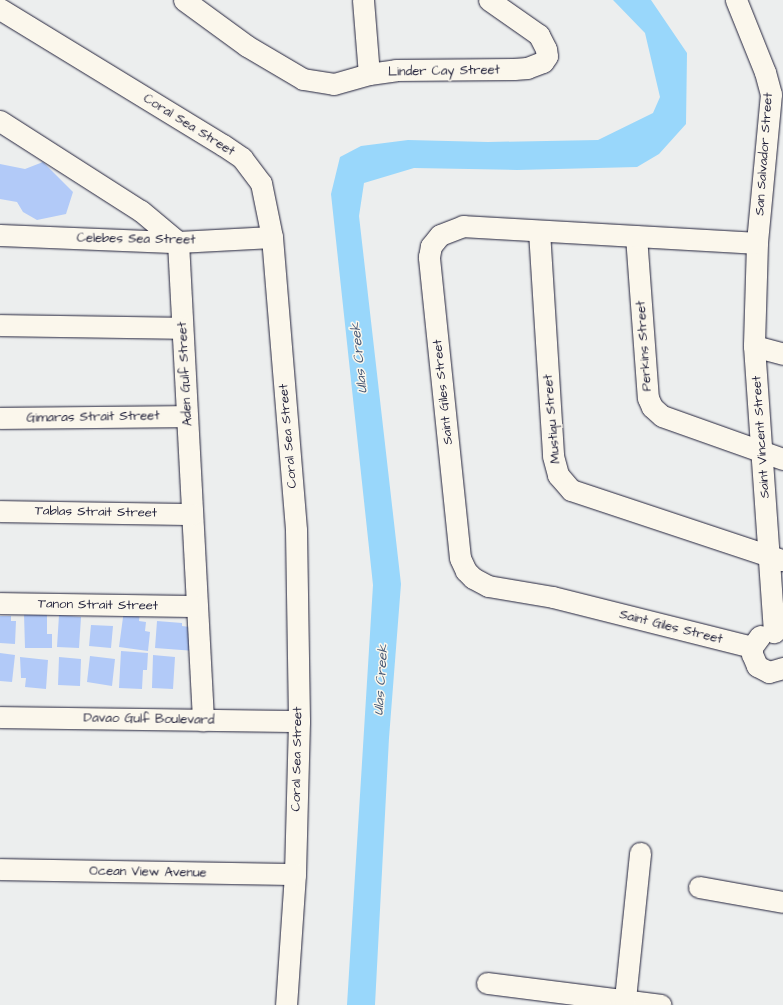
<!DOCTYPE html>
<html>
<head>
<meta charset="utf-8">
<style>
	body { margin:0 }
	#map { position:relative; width:783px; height:1005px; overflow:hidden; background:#eceeee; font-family:"Architects Daughter",sans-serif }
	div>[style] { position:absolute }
	.water>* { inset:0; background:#99d7fb }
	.building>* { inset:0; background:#b2caf8 }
	.roads { filter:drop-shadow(0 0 1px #22223b) drop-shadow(0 0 1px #22223b) }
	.minor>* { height:21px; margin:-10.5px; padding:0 10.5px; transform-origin:10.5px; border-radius:10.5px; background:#fbf7ec }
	span { translate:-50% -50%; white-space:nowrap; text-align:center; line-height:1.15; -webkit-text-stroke:3px #fbf7ec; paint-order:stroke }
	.street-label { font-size:13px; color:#22223b }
	.water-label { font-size:14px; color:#465875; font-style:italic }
</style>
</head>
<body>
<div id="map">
	<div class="water">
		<div style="clip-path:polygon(613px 0,651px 0,687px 53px,686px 124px,659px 154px,637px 167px,517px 170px,414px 168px,364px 183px,359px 216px,401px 584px,389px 738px,375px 1005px,347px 1005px,373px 585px,331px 194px,340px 157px,361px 146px,408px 140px,488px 142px,598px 140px,653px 113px,660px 97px,645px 33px)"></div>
	</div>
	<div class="building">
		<div style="clip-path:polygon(43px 162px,73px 192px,66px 214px,37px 220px,23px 212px,17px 202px,0 199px,0 164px,25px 169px)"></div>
		<div style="clip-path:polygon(124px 610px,140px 612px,139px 621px,146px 622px,145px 631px,150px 632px,148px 651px,119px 647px)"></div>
		<div style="clip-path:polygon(24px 614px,47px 614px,47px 634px,52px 634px,52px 648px,25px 648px)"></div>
		<div style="clip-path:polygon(59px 615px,81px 617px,79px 648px,57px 647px)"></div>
		<div style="clip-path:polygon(0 616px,11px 616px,11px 621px,16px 621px,15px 644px,0 643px)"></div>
		<div style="clip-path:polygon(157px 621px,182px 623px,182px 626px,197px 628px,195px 651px,155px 648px)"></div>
		<div style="clip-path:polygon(91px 625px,113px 626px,111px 648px,89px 646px)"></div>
		<div style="clip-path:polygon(121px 651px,148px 653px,147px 670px,143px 670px,142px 689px,119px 688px)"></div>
		<div style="clip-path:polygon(0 653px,15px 655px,12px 682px,0 681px)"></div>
		<div style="clip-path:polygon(153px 655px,175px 657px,173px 689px,152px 688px)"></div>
		<div style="clip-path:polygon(90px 656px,115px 659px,112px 686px,87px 682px)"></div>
		<div style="clip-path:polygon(20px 657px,48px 660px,46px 689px,25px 687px,26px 678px,21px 678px)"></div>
		<div style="clip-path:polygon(59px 657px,81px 659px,80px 686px,58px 685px)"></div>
	</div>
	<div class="roads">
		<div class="minor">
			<div style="left:184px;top:0;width:78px;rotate:36.1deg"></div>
			<div style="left:247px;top:46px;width:65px;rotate:30.5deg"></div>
			<div style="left:303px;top:79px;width:31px;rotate:9deg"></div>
			<div style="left:334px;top:84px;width:36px;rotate:-16deg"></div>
			<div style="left:369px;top:74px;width:27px;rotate:-8deg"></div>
			<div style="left:396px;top:70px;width:118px;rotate:-0.5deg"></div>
			<div style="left:514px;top:69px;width:13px;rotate:-4deg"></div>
			<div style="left:527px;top:68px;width:17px;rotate:-21deg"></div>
			<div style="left:543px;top:62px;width:7px;rotate:-56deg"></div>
			<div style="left:547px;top:56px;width:7px;rotate:-98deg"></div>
			<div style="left:546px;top:49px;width:16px;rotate:-117deg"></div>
			<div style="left:539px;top:35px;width:61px;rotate:-145deg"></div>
			<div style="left:363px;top:0;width:74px;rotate:85.4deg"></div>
			<div style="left:736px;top:0;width:78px;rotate:68.1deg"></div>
			<div style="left:765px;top:72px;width:23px;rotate:75deg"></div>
			<div style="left:771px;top:94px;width:150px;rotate:95.4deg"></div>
			<div style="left:757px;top:243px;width:103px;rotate:91.7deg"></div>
			<div style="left:754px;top:346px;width:287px;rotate:86deg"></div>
			<div style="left:0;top:9px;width:261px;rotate:31.4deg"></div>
			<div style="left:223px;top:145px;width:23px;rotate:34deg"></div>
			<div style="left:242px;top:158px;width:31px;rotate:53deg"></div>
			<div style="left:261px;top:183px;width:55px;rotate:78.5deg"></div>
			<div style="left:272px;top:237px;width:294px;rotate:85.3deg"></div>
			<div style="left:296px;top:530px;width:191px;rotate:89.1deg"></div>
			<div style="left:299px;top:721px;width:153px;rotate:91.5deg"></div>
			<div style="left:295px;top:874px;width:131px;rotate:93.9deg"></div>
			<div style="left:0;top:121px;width:167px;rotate:32.6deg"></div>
			<div style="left:141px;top:211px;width:48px;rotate:40deg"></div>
			<div style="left:178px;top:242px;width:479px;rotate:87deg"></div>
			<div style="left:539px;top:231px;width:225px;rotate:86.4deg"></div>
			<div style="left:553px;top:456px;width:20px;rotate:75deg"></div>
			<div style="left:558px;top:475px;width:20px;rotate:49deg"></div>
			<div style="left:571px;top:490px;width:222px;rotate:18.4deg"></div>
			<div style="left:0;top:235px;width:178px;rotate:2.3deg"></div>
			<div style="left:178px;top:242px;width:94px;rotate:-3deg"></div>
			<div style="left:636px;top:236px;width:162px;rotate:85.8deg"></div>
			<div style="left:648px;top:398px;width:10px;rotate:66deg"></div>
			<div style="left:652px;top:407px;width:13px;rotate:42deg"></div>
			<div style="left:662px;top:416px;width:128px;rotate:19.6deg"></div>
			<div style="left:0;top:325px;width:182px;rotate:0.9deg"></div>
			<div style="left:754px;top:346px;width:30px;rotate:15deg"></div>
			<div style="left:0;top:418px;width:187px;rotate:-0.6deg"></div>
			<div style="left:0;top:511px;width:192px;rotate:0.9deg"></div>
			<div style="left:0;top:603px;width:197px;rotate:0.9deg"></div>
			<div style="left:760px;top:636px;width:14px;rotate:126deg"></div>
			<div style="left:752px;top:647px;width:7px;rotate:90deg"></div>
			<div style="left:752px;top:654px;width:13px;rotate:67deg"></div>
			<div style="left:757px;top:666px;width:13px;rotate:27deg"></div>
			<div style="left:769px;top:672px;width:15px;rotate:-16deg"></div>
			<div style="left:752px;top:647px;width:205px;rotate:-165.9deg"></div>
			<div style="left:553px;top:597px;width:66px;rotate:-170.4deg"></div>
			<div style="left:488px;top:586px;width:17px;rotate:-152deg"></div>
			<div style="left:473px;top:578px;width:10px;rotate:-135deg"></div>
			<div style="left:466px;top:571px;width:14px;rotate:-115deg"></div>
			<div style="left:460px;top:558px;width:303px;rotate:-95.9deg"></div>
			<div style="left:429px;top:257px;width:11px;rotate:-80deg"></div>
			<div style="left:431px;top:246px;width:14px;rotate:-51deg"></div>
			<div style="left:440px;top:235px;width:25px;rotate:-21deg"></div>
			<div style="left:463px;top:226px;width:294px;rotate:3.3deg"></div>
			<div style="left:0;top:717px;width:299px;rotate:0.8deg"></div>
			<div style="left:0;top:869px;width:295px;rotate:1deg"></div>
			<div style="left:699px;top:887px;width:85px;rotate:10.1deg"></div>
			<div style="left:487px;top:983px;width:175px;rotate:7.2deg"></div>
			<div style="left:625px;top:999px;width:147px;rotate:-84.1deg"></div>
		</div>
	</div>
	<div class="street-label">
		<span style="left:444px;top:71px;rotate:-1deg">Linder Cay Street</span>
		<span style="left:189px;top:125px;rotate:32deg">Coral Sea Street</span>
		<span style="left:764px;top:154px;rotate:-86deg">San Salvador Street</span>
		<span style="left:136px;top:239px;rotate:1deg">Celebes Sea Street</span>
		<span style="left:644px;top:346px;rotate:-94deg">Perkins Street</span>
		<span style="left:185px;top:374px;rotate:-93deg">Aden Gulf Street</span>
		<span style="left:443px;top:392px;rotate:-96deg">Saint Giles Street</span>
		<span style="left:93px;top:417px;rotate:-1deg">Gimaras Strait Street</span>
		<span style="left:552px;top:419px;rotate:-95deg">Mustiqu Street</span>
		<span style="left:288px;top:436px;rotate:-95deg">Coral Sea Street</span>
		<span style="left:761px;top:437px;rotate:-94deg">Saint Vincent Street</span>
		<span style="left:96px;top:512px;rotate:1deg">Tablas Strait Street</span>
		<span style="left:98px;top:605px;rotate:1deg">Tanon Strait Street</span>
		<span style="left:671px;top:627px;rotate:14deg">Saint Giles Street</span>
		<span style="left:149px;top:719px;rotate:1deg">Davao Gulf Boulevard</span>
		<span style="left:297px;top:759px;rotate:-89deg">Coral Sea Street</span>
		<span style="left:148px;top:872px;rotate:1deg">Ocean View Avenue</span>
	</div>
	<div class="water-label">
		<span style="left:359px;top:358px;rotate:-96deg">Ulas Creek</span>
		<span style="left:381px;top:680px;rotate:-86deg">Ulas Creek</span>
	</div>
</div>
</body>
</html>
